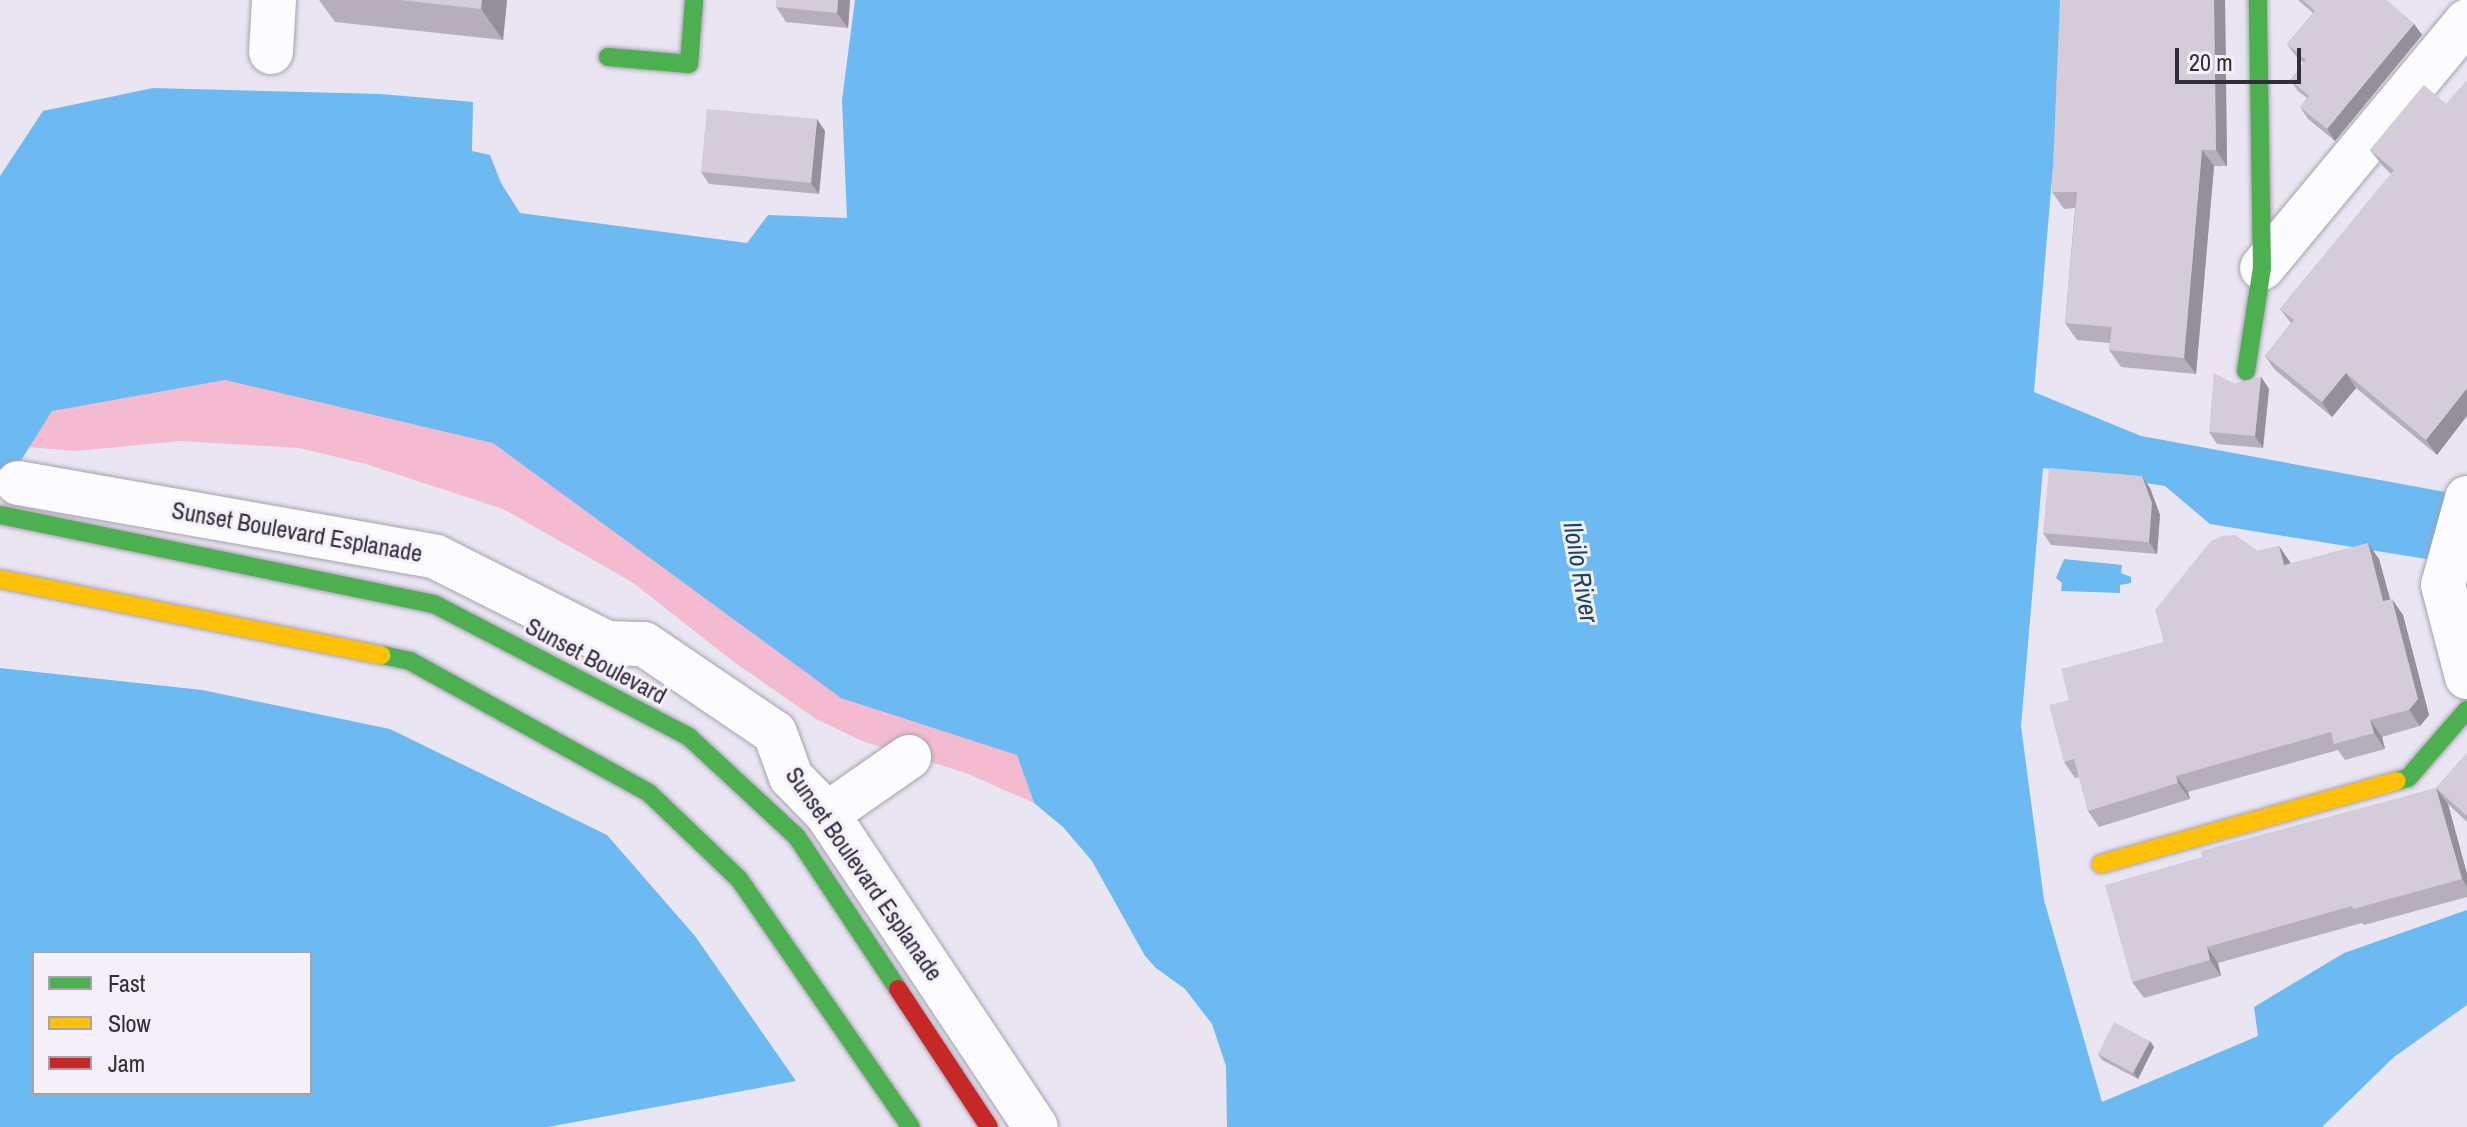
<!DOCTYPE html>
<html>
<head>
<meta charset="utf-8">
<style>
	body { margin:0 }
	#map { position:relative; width:2467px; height:1127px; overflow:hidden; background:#eae5f3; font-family:"Archivo Narrow",sans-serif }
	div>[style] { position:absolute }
	.green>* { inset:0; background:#f4bbd0 }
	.water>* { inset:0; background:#6db9f2 }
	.roads { filter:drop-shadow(0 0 2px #a6a1ae) drop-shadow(0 0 2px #a6a1ae) }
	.street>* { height:44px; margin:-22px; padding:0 22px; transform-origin:22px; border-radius:22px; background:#fcfbfd }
	.fast>* { height:18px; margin:-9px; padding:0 9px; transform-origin:9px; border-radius:9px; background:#4caf50 }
	.slow>* { height:18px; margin:-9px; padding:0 9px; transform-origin:9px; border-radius:9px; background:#ffc107 }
	.jam>* { height:18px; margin:-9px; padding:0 9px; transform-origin:9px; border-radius:9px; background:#c62828 }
	.wall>* { inset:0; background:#b6afbb }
	.shaded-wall>* { inset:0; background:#948f98 }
	.building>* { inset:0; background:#d4ccd9 }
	span { translate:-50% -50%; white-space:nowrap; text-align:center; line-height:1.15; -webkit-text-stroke:6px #f3f0f9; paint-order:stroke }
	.street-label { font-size:24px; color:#332c3d }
	.water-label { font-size:26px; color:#194462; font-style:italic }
	.legend { position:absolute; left:32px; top:951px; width:280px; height:144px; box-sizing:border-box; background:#f3f0f9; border:2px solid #a6a2ae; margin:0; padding:10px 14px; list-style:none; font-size:24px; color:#332c3d }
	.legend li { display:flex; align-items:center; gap:16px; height:40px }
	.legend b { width:40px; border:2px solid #a6a2ae }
	.scale { position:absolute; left:2175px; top:48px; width:126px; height:36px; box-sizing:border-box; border:4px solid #332c3d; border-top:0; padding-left:10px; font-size:24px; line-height:28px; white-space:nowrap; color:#332c3d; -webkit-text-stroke:6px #f3f0f9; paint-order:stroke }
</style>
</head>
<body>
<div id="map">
	<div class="green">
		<div style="clip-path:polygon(207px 353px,492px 430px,1017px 755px,1034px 803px,966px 773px,862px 741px,816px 719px,734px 662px,632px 582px,503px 509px,366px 464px,299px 448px,181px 441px,76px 451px,27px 447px,52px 411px)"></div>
	</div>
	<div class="water">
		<div style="clip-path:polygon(855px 0,2067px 0,2034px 392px,2141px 436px,2467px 496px,2467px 569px,2426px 559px,2210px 524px,2165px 486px,2043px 468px,2021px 726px,2044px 900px,2102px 1102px,2258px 1036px,2254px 1007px,2344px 953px,2467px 910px,2467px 1005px,2394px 1057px,2322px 1127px,1227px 1127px,1226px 1066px,1212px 1024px,1185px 989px,1156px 968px,1145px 956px,1092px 861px,1063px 827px,1034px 803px,1017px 755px,841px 698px,493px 443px,225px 380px,52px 411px,0 494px,0 176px,43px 111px,153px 88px,381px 94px,473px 102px,472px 151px,490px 155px,501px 183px,520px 213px,747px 243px,768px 215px,847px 218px,842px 100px)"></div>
		<div style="clip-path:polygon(2064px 559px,2122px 565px,2121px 573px,2131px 577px,2131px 583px,2120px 585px,2120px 593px,2061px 591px,2062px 583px,2056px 578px)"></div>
		<div style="clip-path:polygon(evenodd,0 668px,202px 690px,390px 729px,607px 835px,695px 936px,796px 1081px,548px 1127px,0 1127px,0 668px,34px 953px,310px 953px,310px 1093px,34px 1093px,34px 953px)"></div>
	</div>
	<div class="roads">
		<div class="street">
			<div style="left:271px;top:52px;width:52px;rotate:-86.7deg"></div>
			<div style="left:2262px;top:268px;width:321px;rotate:-50.3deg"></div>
			<div style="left:18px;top:483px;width:424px;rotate:10deg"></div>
			<div style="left:436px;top:557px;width:191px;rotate:26.7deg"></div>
			<div style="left:607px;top:643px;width:37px;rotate:2deg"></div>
			<div style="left:644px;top:644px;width:158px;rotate:34.2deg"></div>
			<div style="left:775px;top:733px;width:47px;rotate:70deg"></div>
			<div style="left:791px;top:777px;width:52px;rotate:45.8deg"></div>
			<div style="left:827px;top:814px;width:376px;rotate:56.3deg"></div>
			<div style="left:2467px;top:498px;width:90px;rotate:105.4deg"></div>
			<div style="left:2443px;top:585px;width:95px;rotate:75.4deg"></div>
			<div style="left:827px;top:814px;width:100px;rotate:-34.8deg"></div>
		</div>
		<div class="fast">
			<div style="left:608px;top:57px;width:81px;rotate:4.9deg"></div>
			<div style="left:689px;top:64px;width:64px;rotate:-85.5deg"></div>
			<div style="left:2246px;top:371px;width:104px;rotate:-81.2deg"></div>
			<div style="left:2262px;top:268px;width:268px;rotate:-90.9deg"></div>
			<div style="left:0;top:515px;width:443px;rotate:11.6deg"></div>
			<div style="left:434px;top:604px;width:288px;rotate:27.5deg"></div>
			<div style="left:689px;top:737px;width:147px;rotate:42.8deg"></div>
			<div style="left:797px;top:837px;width:182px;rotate:56.4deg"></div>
			<div style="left:382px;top:655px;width:29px;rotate:12deg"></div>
			<div style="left:410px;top:661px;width:273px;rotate:28.9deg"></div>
			<div style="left:649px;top:793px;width:124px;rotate:43.7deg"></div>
			<div style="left:739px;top:879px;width:302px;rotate:55.3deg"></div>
			<div style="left:2397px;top:781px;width:11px;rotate:-15deg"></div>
			<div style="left:2408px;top:778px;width:90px;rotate:-49.1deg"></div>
		</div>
		<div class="slow">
			<div style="left:0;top:579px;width:389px;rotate:11.3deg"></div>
			<div style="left:2101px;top:864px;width:307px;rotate:-15.7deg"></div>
		</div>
		<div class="jam">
			<div style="left:898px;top:989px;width:165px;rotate:56.6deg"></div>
		</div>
	</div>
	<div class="wall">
		<div style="clip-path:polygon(319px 0,507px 0,503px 40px,335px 22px)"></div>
		<div style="clip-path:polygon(850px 0,848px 28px,786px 22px,776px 7px)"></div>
		<div style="clip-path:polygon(2060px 0,2225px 0,2227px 166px,2214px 166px,2196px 374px,2121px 367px,2109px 350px,2110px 343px,2077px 340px,2065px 323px,2075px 208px,2064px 209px,2052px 192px)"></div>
		<div style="clip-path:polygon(2298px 0,2386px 0,2414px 24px,2422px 35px,2335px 141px,2308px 119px,2300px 107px,2307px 98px,2298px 91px,2290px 80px,2304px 63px,2295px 55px,2287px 44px,2313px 13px)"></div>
		<div style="clip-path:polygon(2424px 85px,2437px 455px,2356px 388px,2332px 417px,2275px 370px,2265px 356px,2291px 323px,2280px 309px,2391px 174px,2381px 164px,2370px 150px)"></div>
		<div style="clip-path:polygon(825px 131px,819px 194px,709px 184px,701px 172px)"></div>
		<div style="clip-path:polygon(2261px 377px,2269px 389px,2263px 448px,2217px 444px,2209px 432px,2235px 384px)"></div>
		<div style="clip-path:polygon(2150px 488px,2160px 515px,2157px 554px,2051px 545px,2043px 533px)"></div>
		<div style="clip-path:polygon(2279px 546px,2291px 564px,2379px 559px,2390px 599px,2403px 615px,2429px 715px,2420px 726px,2382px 737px,2385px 749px,2345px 760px,2338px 750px,2188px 792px,2190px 799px,2099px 827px,2088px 811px,2079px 777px,2075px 778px,2064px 762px,2069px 700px,2164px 642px,2258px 551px)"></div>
		<div style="clip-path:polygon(2467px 753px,2467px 822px,2448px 804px,2467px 874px,2467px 897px,2364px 925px,2362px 923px,2218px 963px,2221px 976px,2144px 998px,2132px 982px,2436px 788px)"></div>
		<div style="clip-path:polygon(2154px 1047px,2138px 1079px,2102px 1060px,2098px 1054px)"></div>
	</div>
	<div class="shaded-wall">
		<div style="clip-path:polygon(482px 0,507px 0,503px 40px,481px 9px)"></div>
		<div style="clip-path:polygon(838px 0,850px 0,848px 28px,837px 13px)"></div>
		<div style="clip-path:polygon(2214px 0,2225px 0,2227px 166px,2216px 150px)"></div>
		<div style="clip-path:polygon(2414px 24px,2422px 35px,2335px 141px,2327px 129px)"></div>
		<div style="clip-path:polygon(817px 119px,825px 131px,819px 194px,811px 183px)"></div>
		<div style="clip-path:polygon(2202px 150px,2214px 166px,2196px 374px,2184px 358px)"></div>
		<div style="clip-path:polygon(2346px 373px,2356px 388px,2332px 417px,2322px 402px)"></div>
		<div style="clip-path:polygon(2261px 377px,2269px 389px,2263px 448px,2255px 436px)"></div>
		<div style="clip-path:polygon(2467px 388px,2467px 416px,2437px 455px,2426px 440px)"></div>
		<div style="clip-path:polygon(2142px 476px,2150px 488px,2160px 515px,2157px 554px,2149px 542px)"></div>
		<div style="clip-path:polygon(2368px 543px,2379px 559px,2395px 617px,2383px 601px)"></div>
		<div style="clip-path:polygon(2279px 546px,2290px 562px,2295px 581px,2284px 565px)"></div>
		<div style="clip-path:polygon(2392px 599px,2403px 615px,2429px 715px,2420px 726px,2409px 710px)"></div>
		<div style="clip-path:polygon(2370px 720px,2382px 737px,2385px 749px,2374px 733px)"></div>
		<div style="clip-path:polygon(2176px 776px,2188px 792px,2190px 799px,2178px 783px)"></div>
		<div style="clip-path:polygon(2436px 788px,2448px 804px,2467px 874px,2467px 887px,2462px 879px)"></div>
		<div style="clip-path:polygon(2207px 947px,2218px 963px,2221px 976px,2210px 960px)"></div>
		<div style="clip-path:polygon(2150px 1041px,2154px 1047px,2138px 1079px,2133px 1073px)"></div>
	</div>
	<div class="building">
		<div style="clip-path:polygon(400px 0,482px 0,481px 9px)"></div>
		<div style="clip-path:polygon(776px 0,838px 0,837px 13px,776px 7px)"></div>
		<div style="clip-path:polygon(2060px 0,2214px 0,2216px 150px,2202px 150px,2184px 358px,2109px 350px,2112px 327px,2065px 323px,2077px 192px,2052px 192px)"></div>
		<div style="clip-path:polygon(2303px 0,2386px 0,2414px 24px,2327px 129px,2300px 107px,2309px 96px,2290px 80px,2306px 60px,2287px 44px,2315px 11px)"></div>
		<div style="clip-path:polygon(2467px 80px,2467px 388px,2426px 440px,2346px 373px,2322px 402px,2265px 356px,2294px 320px,2280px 309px,2394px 170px,2370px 150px,2424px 85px,2446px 104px)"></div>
		<div style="clip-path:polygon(707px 109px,817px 119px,811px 183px,701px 172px)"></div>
		<div style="clip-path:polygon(2214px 373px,2235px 384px,2261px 377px,2255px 436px,2209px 432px)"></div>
		<div style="clip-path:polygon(2049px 468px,2142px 476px,2152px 503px,2149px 542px,2043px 533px)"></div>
		<div style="clip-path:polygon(2235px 535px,2258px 551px,2279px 546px,2284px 565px,2368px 543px,2383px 601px,2392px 599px,2418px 699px,2409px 710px,2370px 720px,2374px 733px,2334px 744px,2331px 732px,2176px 776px,2178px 783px,2088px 811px,2074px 759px,2064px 762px,2049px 705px,2069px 700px,2061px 669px,2164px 642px,2155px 610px,2211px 541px,2222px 536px)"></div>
		<div style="clip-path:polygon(2467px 753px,2467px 816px,2436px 788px,2462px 879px,2353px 909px,2352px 906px,2207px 947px,2210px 960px,2132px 982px,2105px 885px,2202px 857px,2201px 851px,2436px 788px)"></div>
		<div style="clip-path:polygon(2114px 1022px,2150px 1041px,2133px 1073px,2098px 1054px)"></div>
	</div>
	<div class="street-label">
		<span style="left:297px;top:532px;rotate:10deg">Sunset Boulevard Esplanade</span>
		<span style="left:596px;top:661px;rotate:28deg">Sunset Boulevard</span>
		<span style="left:864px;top:874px;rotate:55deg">Sunset Boulevard Esplanade</span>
	</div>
	<div class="water-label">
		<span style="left:1581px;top:572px;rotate:80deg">Iloilo River</span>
	</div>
	<ul class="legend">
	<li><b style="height:10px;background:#4caf50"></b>Fast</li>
	<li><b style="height:10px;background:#ffc107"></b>Slow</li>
	<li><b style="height:10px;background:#c62828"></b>Jam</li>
	</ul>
	<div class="scale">20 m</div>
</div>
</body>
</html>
